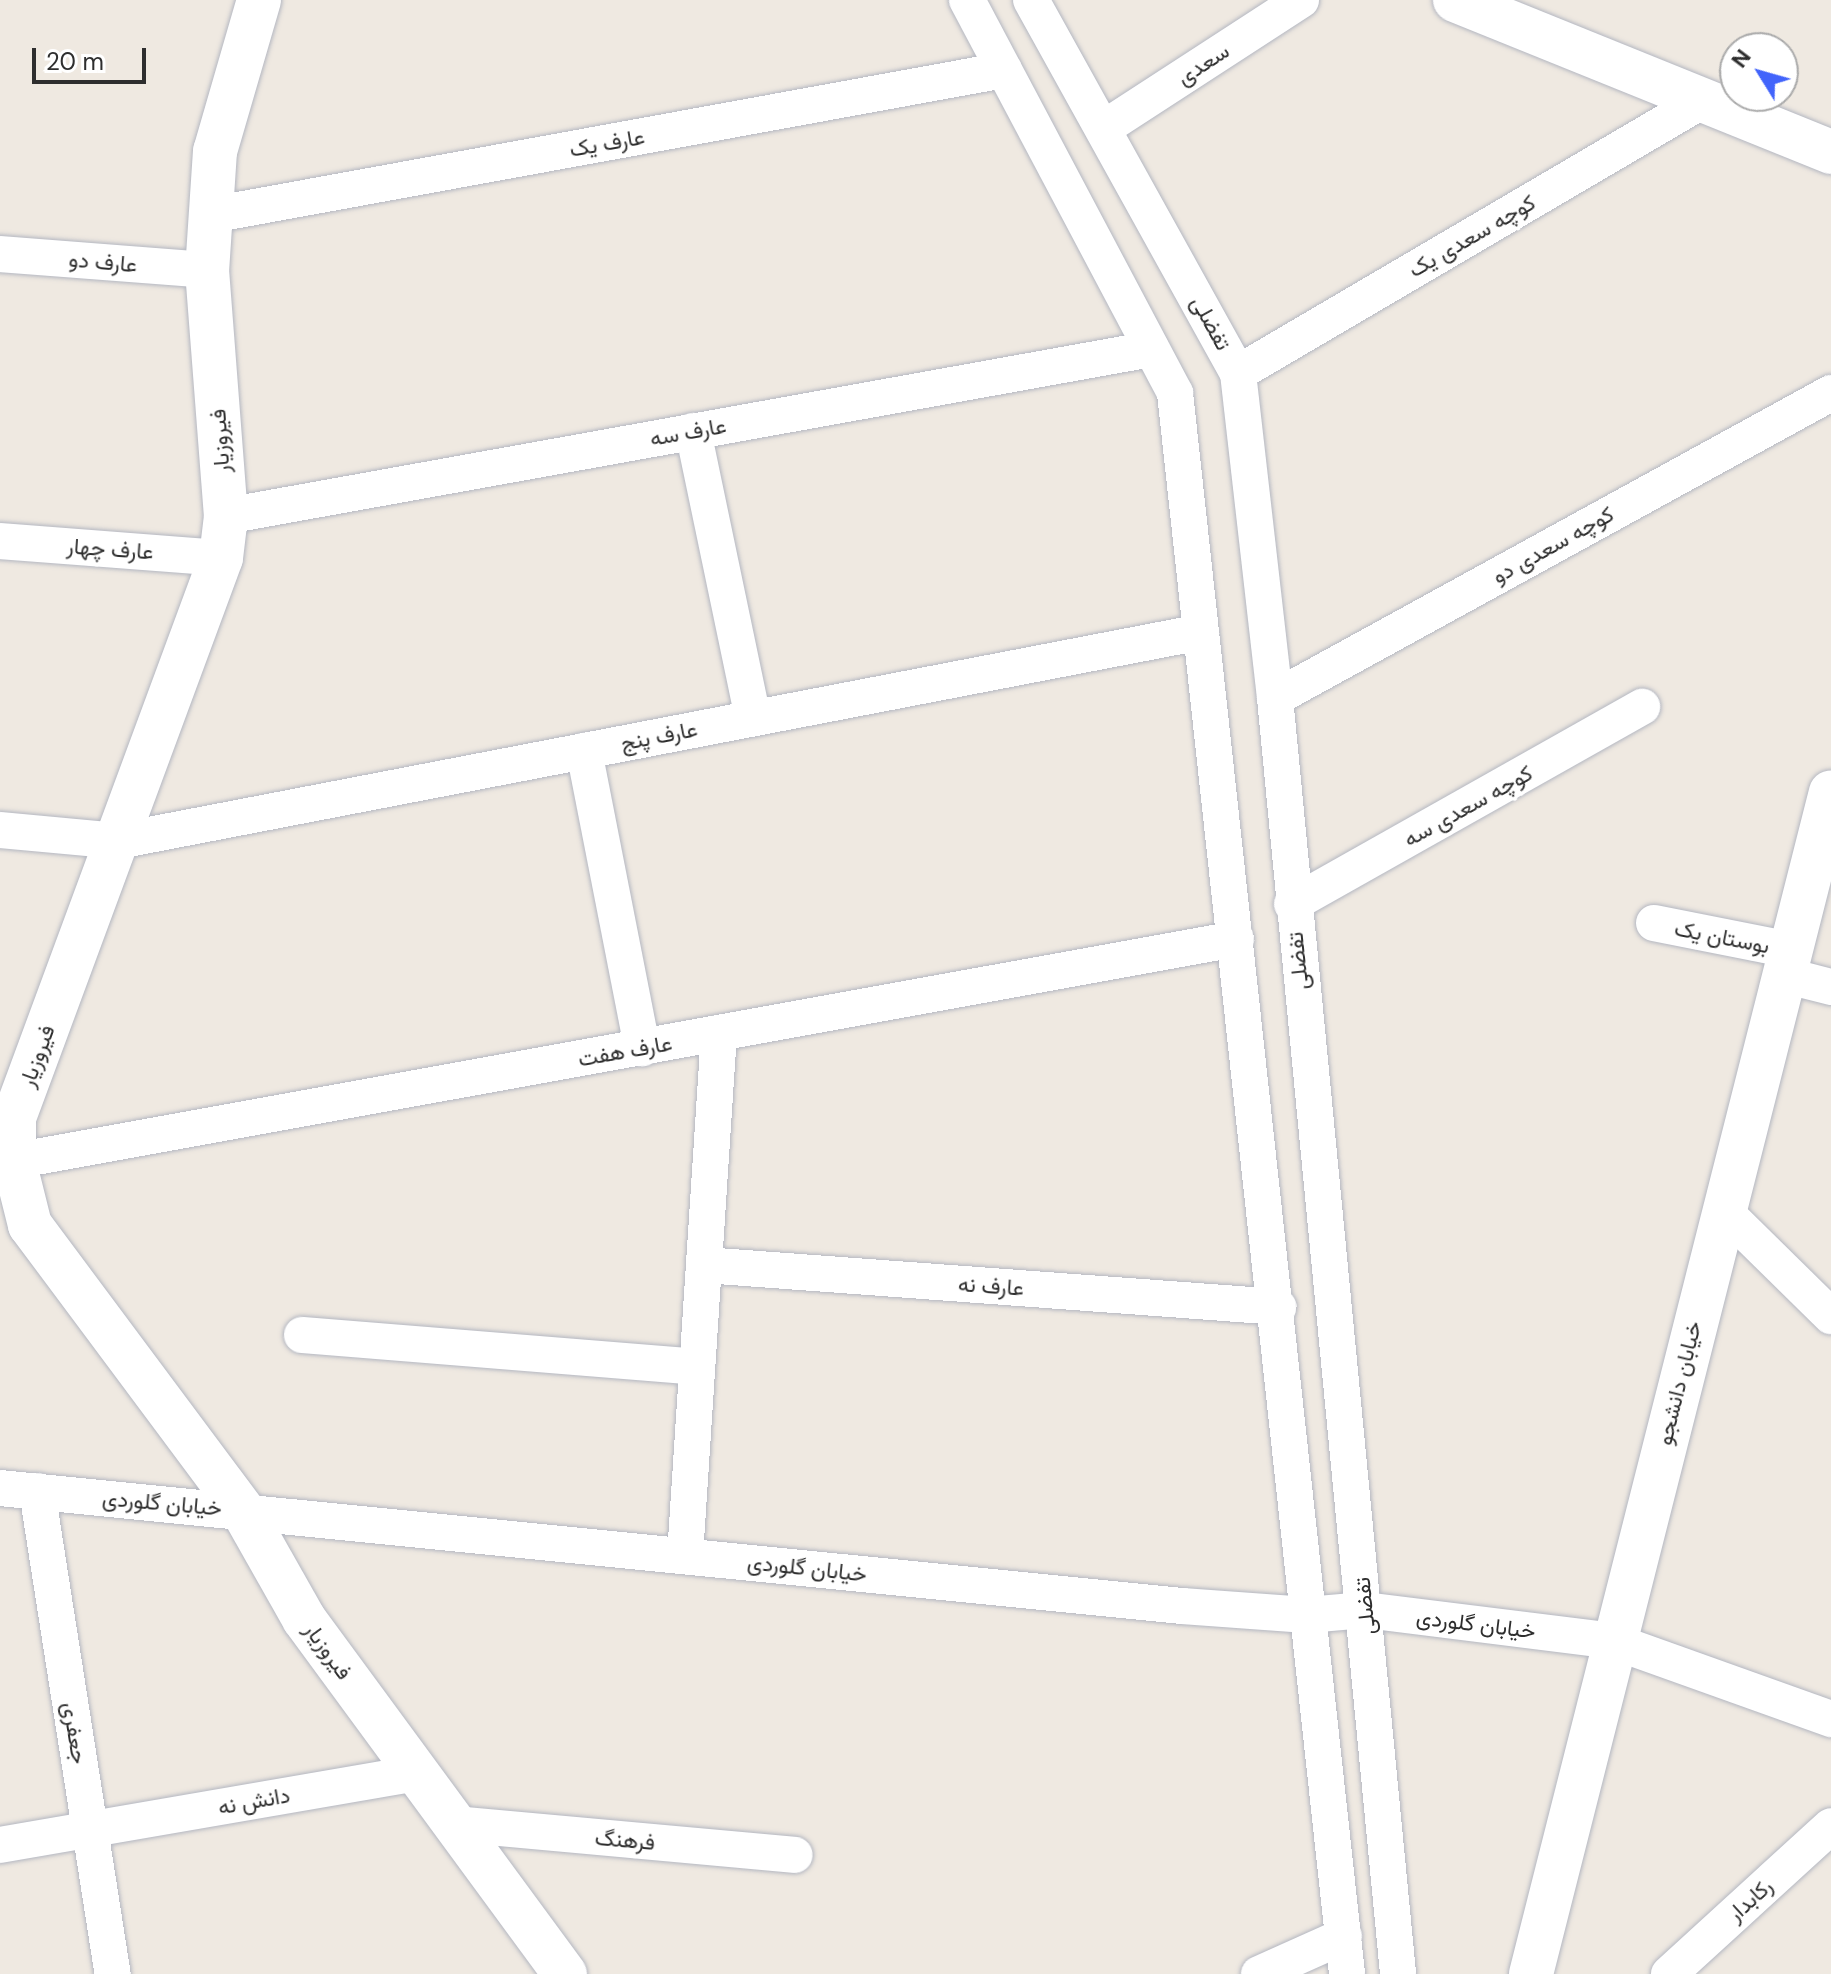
<!DOCTYPE html>
<html>
<head>
<meta charset="utf-8">
<style>
	body { margin:0 }
	#map { position:relative; width:1831px; height:1974px; overflow:hidden; background:#efe9e1; font-family:"DM Sans",Vazirmatn,sans-serif }
	div>[style] { position:absolute }
	.roads { filter:drop-shadow(0 0 2px #b4b7c1) drop-shadow(0 0 2px #b4b7c1) }
	.street>* { height:36px; margin:-18px; padding:0 18px; transform-origin:18px; border-radius:18px; background:#fff }
	.secondary>* { height:44px; margin:-22px; padding:0 22px; transform-origin:22px; border-radius:22px; background:#fff }
	span { translate:-50% -50%; white-space:nowrap; text-align:center; line-height:1.15; -webkit-text-stroke:7px #fff; paint-order:stroke }
	.street-label { font-size:22px; color:#2e2e2e }
	.north { position:absolute; left:1719px; top:32px; width:80px; height:80px; box-sizing:border-box; background:#fff; border:2px solid #ababab; border-radius:50%; rotate:307deg; font-size:22px; font-weight:700; line-height:32px; text-align:center; color:#2e2e2e }
	.north::after { content:''; display:block; margin:auto; width:28px; height:36px; background:#4264fb; clip-path:polygon(50% 0,100% 100%,50% 72%,0 100%) }
	.scale { position:absolute; left:32px; top:48px; width:114px; height:36px; box-sizing:border-box; border:4px solid #2e2e2e; border-top:0; padding-left:10px; font-size:24px; line-height:28px; white-space:nowrap; color:#2e2e2e; -webkit-text-stroke:6px #fff; paint-order:stroke }
</style>
</head>
<body>
<div id="map">
	<div class="roads">
		<div class="street">
			<div style="left:967px;top:0;width:445px;rotate:62.1deg"></div>
			<div style="left:1175px;top:393px;width:1590px;rotate:83.79deg"></div>
			<div style="left:1031px;top:0;width:427px;rotate:61deg"></div>
			<div style="left:1238px;top:373px;width:327px;rotate:83.5deg"></div>
			<div style="left:1275px;top:698px;width:1282px;rotate:84.49deg"></div>
			<div style="left:1104px;top:128px;width:235px;rotate:-33deg"></div>
			<div style="left:211px;top:215px;width:806px;rotate:-10.36deg"></div>
			<div style="left:0;top:254px;width:208px;rotate:4.4deg"></div>
			<div style="left:1238px;top:373px;width:541px;rotate:-30.4deg"></div>
			<div style="left:693px;top:431px;width:293px;rotate:78.2deg"></div>
			<div style="left:226px;top:516px;width:940px;rotate:-10.23deg"></div>
			<div style="left:0;top:541px;width:222px;rotate:4.4deg"></div>
			<div style="left:1275px;top:698px;width:634px;rotate:-28.75deg"></div>
			<div style="left:584px;top:751px;width:303px;rotate:78.9deg"></div>
			<div style="left:0;top:830px;width:119px;rotate:5.3deg"></div>
			<div style="left:118px;top:841px;width:1103px;rotate:-10.92deg"></div>
			<div style="left:1292px;top:904px;width:402px;rotate:-29.4deg"></div>
			<div style="left:1654px;top:923px;width:139px;rotate:11.2deg"></div>
			<div style="left:1784px;top:975px;width:49px;rotate:14.3deg"></div>
			<div style="left:14px;top:1161px;width:1242px;rotate:-10.3deg"></div>
			<div style="left:1722px;top:1209px;width:153px;rotate:44.5deg"></div>
			<div style="left:704px;top:1265px;width:576px;rotate:4.18deg"></div>
			<div style="left:302px;top:1335px;width:396px;rotate:4.6deg"></div>
			<div style="left:0;top:1488px;width:1188px;rotate:5.7deg"></div>
			<div style="left:1182px;top:1606px;width:125px;rotate:4.1deg"></div>
			<div style="left:1307px;top:1615px;width:58px;rotate:-4.9deg"></div>
			<div style="left:1365px;top:1610px;width:250px;rotate:7.1deg"></div>
			<div style="left:1613px;top:1641px;width:232px;rotate:19.7deg"></div>
			<div style="left:37px;top:1491px;width:489px;rotate:81.1deg"></div>
			<div style="left:685px;top:1556px;width:524px;rotate:-86.28deg"></div>
			<div style="left:455px;top:1824px;width:341px;rotate:5.2deg"></div>
			<div style="left:0;top:1845px;width:423px;rotate:-9.8deg"></div>
			<div style="left:1259px;top:1974px;width:93px;rotate:-24.1deg"></div>
			<div style="left:1669px;top:1974px;width:219px;rotate:-42.4deg"></div>
		</div>
		<div class="secondary">
			<div style="left:259px;top:0;width:157px;rotate:106.2deg"></div>
			<div style="left:215px;top:151px;width:119px;rotate:93.8deg"></div>
			<div style="left:207px;top:270px;width:247px;rotate:85.6deg"></div>
			<div style="left:226px;top:516px;width:42px;rotate:96.8deg"></div>
			<div style="left:221px;top:558px;width:597px;rotate:110.29deg"></div>
			<div style="left:14px;top:1118px;width:43px;rotate:90deg"></div>
			<div style="left:14px;top:1161px;width:66px;rotate:76deg"></div>
			<div style="left:30px;top:1225px;width:357px;rotate:53.3deg"></div>
			<div style="left:243px;top:1511px;width:124px;rotate:60.5deg"></div>
			<div style="left:304px;top:1619px;width:441px;rotate:53.7deg"></div>
			<div style="left:1455px;top:0;width:406px;rotate:22deg"></div>
			<div style="left:1531px;top:1974px;width:1219px;rotate:-75.76deg"></div>
		</div>
	</div>
	<div class="street-label">
		<span style="left:1203px;top:64px;rotate:-33deg">سعدی</span>
		<span style="left:607px;top:143px;rotate:-10deg">عارف یک</span>
		<span style="left:1472px;top:236px;rotate:-30deg">کوچه سعدی یک</span>
		<span style="left:103px;top:262px;rotate:5deg">عارف دو</span>
		<span style="left:1211px;top:323px;rotate:61deg">تفضلی</span>
		<span style="left:688px;top:432px;rotate:-10deg">عارف سه</span>
		<span style="left:220px;top:441px;rotate:-94deg">فیروزیار</span>
		<span style="left:1553px;top:545px;rotate:-29deg">کوچه سعدی دو</span>
		<span style="left:110px;top:549px;rotate:4deg">عارف چهار</span>
		<span style="left:659px;top:736px;rotate:-11deg">عارف پنج</span>
		<span style="left:1468px;top:806px;rotate:-29deg">کوچه سعدی سه</span>
		<span style="left:1722px;top:937px;rotate:11deg">بوستان یک</span>
		<span style="left:1298px;top:961px;rotate:-96deg">تفضلی</span>
		<span style="left:625px;top:1051px;rotate:-10deg">عارف هفت</span>
		<span style="left:37px;top:1056px;rotate:-70deg">فیروزیار</span>
		<span style="left:991px;top:1286px;rotate:4deg">عارف نه</span>
		<span style="left:1679px;top:1383px;rotate:-76deg">خیابان دانشجو</span>
		<span style="left:162px;top:1503px;rotate:5deg">خیابان گلوردی</span>
		<span style="left:807px;top:1568px;rotate:6deg">خیابان گلوردی</span>
		<span style="left:1365px;top:1606px;rotate:-96deg">تفضلی</span>
		<span style="left:1476px;top:1624px;rotate:7deg">خیابان گلوردی</span>
		<span style="left:328px;top:1651px;rotate:54deg">فیروزیار</span>
		<span style="left:75px;top:1733px;rotate:81deg">جعفری</span>
		<span style="left:254px;top:1801px;rotate:-10deg">دانش نه</span>
		<span style="left:625px;top:1840px;rotate:5deg">فرهنگ</span>
		<span style="left:1750px;top:1900px;rotate:-42deg">رکابدار</span>
	</div>
	<div class="north">N</div>
	<div class="scale">20 m</div>
</div>
</body>
</html>
